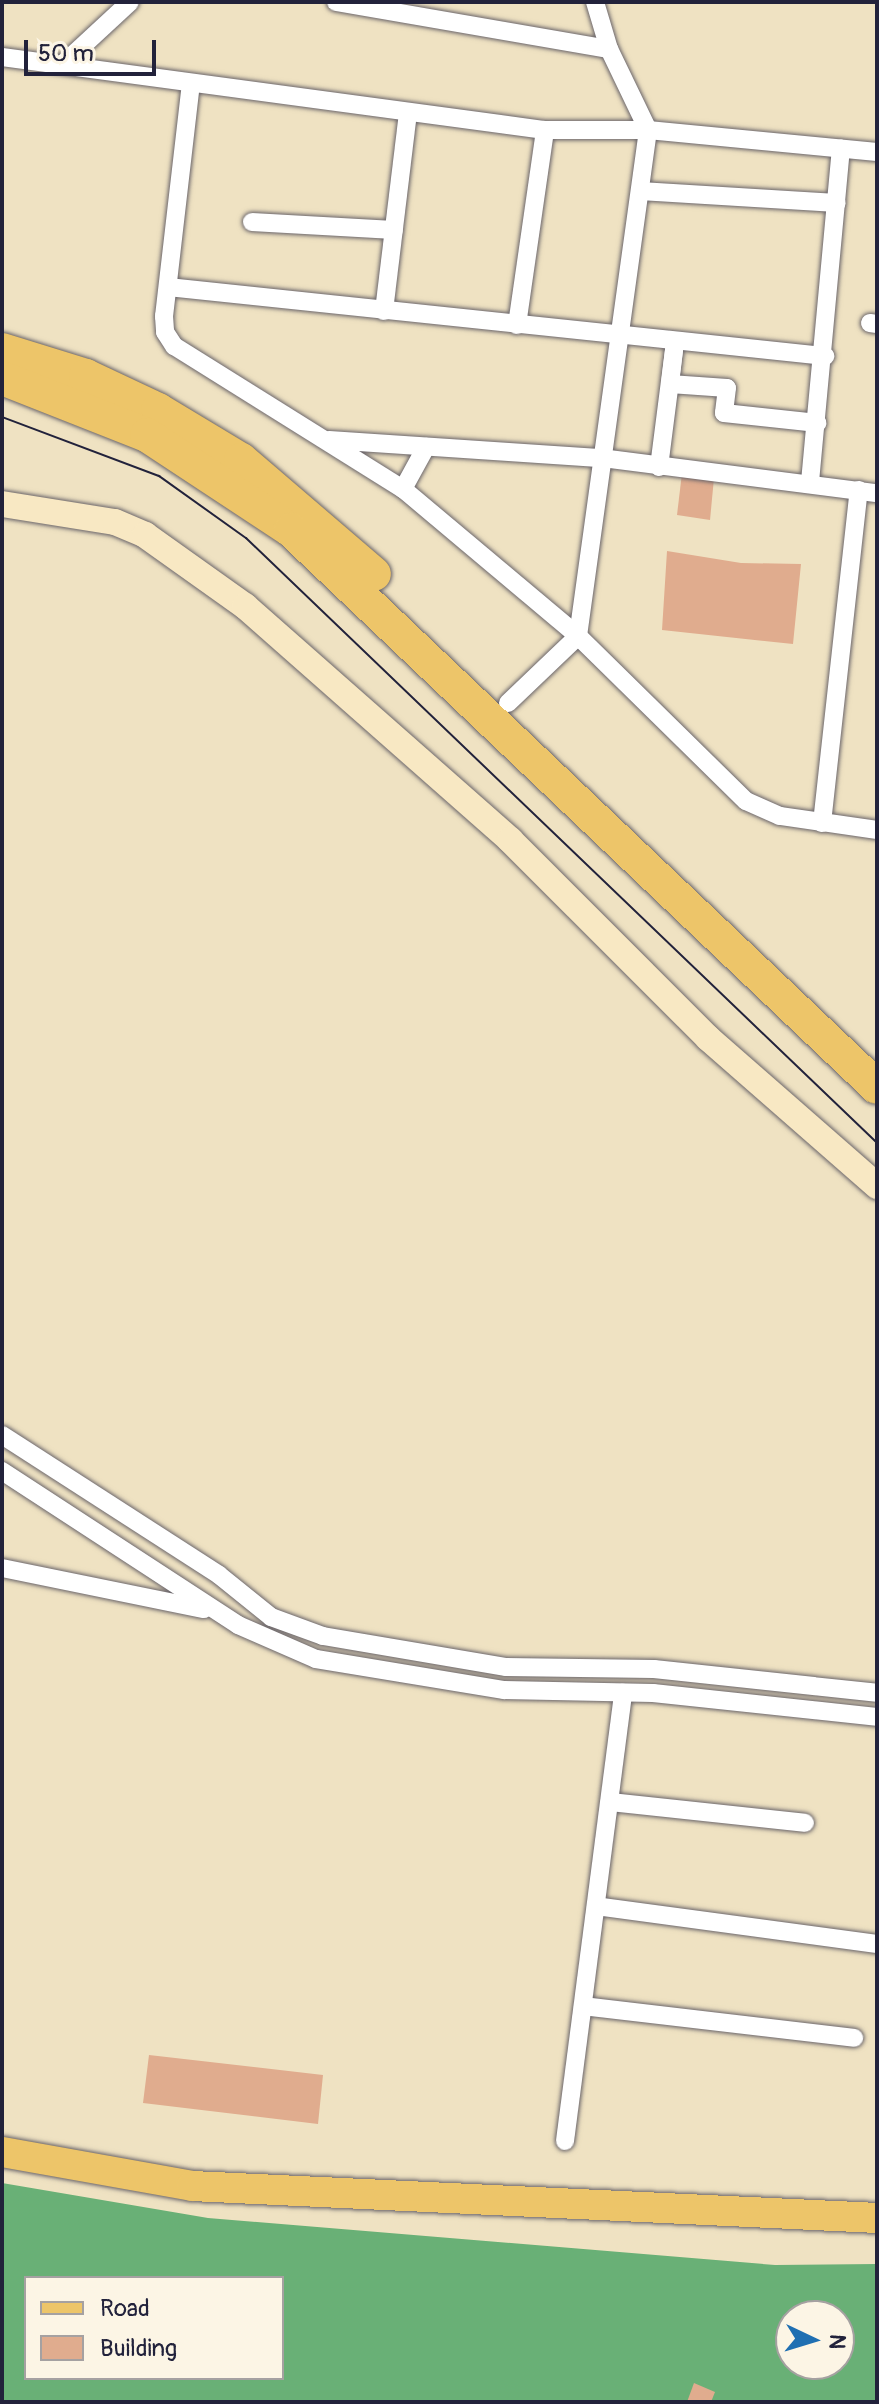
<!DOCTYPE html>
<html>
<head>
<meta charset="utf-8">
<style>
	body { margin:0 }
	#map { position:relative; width:879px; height:2404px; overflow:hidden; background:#efe2c2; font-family:Pangolin,sans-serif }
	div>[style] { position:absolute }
	.forest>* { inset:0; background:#69b076 }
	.building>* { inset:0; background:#e0ac8e }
	.roads { filter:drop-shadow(0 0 2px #6a656a) drop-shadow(0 0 2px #6a656a) }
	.street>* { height:18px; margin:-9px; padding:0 9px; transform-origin:9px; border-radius:9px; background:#fff }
	.secondary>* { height:26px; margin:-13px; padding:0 13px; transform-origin:13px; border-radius:13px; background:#f8e8c3 }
	.primary>* { height:30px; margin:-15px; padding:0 15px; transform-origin:15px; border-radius:15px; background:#edc569 }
	.highway>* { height:34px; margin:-17px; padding:0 17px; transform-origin:17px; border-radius:17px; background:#edc569 }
	.tram>* { height:2px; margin:-1px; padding:0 1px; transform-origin:1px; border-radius:1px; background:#22223b }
	span { translate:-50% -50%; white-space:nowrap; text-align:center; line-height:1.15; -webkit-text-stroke:6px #fcf5e5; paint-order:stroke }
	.frame { position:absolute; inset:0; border:4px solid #22223b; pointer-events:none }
	.legend { position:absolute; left:24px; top:2276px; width:260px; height:104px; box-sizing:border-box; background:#fcf5e5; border:2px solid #a5a1a1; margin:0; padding:10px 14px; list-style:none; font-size:24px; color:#22223b }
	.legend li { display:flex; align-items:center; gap:16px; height:40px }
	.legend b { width:40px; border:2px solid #a5a1a1 }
	.north { position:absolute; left:775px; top:2300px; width:80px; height:80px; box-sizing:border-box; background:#fcf5e5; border:2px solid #a5a1a1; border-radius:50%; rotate:94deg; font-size:22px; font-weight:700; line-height:32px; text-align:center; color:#22223b }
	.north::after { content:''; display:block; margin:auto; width:28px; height:36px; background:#1f6fb2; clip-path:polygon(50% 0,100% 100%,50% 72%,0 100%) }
	.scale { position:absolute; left:24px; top:40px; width:132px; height:36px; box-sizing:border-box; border:4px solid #22223b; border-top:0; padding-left:10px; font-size:24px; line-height:28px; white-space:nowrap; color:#22223b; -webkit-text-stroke:6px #fcf5e5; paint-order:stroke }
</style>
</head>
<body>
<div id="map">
	<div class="forest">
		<div style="clip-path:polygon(evenodd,2px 2183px,208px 2218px,775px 2265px,877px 2264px,877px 2402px,2px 2402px,2px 2183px,26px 2278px,282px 2278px,282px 2378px,26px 2378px,26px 2278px,2px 2183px,791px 2316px,839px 2316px,839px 2364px,791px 2364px,791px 2316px)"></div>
	</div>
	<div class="building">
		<div style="clip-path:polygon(682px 473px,714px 478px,710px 520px,677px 515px)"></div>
		<div style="clip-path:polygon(667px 551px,741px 563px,801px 564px,793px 644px,662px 630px)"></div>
		<div style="clip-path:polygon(149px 2055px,323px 2075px,318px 2124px,143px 2103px)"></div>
		<div style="clip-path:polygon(694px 2383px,715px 2392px,711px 2402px,687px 2402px)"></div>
	</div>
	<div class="roads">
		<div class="street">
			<div style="left:336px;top:2px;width:277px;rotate:9.8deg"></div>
			<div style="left:2px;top:57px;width:548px;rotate:7.66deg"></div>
			<div style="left:545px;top:130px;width:103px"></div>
			<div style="left:648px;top:130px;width:230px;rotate:5.5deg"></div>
			<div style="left:63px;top:64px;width:91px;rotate:-42.8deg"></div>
			<div style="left:191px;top:83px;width:235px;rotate:96.6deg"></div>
			<div style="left:164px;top:316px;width:16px;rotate:86deg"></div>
			<div style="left:165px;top:332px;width:17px;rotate:57deg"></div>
			<div style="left:174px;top:346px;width:270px;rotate:32deg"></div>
			<div style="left:403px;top:489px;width:229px;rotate:40deg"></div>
			<div style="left:578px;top:636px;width:235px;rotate:44.5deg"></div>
			<div style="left:746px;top:801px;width:37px;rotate:24deg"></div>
			<div style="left:780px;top:816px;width:98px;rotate:8.2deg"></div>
			<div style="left:640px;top:191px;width:197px;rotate:3.5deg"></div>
			<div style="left:252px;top:222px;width:142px;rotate:3.2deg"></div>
			<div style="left:168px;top:287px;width:661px;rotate:6deg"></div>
			<div style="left:384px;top:311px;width:199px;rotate:-83.1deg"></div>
			<div style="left:870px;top:323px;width:7px;rotate:8deg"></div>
			<div style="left:517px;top:325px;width:197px;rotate:-81.8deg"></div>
			<div style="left:329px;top:440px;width:274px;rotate:3.8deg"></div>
			<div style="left:602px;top:458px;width:277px;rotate:7.3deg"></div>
			<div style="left:659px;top:467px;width:126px;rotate:-82.7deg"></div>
			<div style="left:675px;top:342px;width:42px;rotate:96.8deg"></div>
			<div style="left:670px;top:384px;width:57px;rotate:4deg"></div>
			<div style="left:727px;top:388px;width:25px;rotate:97deg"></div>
			<div style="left:724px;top:413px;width:94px;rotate:6.1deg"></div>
			<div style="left:810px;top:482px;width:335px;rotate:-84.7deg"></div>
			<div style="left:403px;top:489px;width:48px;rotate:-61.3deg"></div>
			<div style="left:508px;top:703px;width:97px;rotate:-43.7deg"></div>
			<div style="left:578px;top:636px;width:511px;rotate:-82.12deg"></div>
			<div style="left:648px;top:130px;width:90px;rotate:-115.7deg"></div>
			<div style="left:609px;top:49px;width:49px;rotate:-106.6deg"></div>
			<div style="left:822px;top:823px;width:335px;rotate:-83.7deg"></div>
			<div style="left:2px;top:1435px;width:258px;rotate:32.8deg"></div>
			<div style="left:219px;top:1575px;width:67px;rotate:38.9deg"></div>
			<div style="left:271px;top:1617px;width:55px;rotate:20.1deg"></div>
			<div style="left:323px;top:1636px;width:186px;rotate:9.6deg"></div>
			<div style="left:506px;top:1667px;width:148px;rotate:0.8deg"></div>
			<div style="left:654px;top:1669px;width:224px;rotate:6.1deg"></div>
			<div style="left:2px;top:1471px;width:282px;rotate:33.1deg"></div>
			<div style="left:238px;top:1625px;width:85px;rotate:23.6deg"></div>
			<div style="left:316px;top:1659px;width:191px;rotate:9.4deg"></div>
			<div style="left:504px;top:1690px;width:149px;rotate:1.2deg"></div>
			<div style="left:653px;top:1693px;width:225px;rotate:6.1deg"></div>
			<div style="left:2px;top:1568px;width:206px;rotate:11.5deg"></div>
			<div style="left:610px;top:1802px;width:196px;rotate:6.1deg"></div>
			<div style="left:596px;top:1906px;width:284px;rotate:7.7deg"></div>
			<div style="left:583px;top:2006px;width:273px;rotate:6.7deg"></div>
			<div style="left:565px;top:2141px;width:452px;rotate:-82.6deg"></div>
		</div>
		<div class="secondary">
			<div style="left:2px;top:504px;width:114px;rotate:9.1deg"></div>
			<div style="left:115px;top:522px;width:33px;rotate:23deg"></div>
			<div style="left:145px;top:535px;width:123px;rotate:35.4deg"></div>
			<div style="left:245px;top:606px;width:354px;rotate:41.4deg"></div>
			<div style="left:510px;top:840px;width:280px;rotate:45deg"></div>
			<div style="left:708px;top:1038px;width:225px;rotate:41.2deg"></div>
		</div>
		<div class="primary">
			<div style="left:2px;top:2152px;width:193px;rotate:10.1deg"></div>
			<div style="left:192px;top:2186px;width:686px;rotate:2.67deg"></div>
		</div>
		<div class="highway">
			<div style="left:2px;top:350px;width:88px;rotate:17.2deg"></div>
			<div style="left:86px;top:376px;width:80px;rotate:25.3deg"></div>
			<div style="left:158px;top:410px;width:97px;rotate:31.1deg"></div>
			<div style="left:241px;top:460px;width:175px;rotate:40.6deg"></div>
			<div style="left:2px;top:378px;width:156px;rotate:21.5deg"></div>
			<div style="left:147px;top:435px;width:173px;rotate:33.4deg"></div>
			<div style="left:291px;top:530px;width:808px;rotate:43.55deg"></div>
		</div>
	</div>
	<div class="tram">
		<div style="left:2px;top:417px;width:168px;rotate:20.6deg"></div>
		<div style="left:159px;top:476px;width:107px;rotate:35.5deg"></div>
		<div style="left:246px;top:538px;width:874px;rotate:43.79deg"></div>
	</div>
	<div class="frame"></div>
	<ul class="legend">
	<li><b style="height:10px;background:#edc569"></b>Road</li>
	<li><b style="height:22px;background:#e0ac8e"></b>Building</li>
	</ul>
	<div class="north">N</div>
	<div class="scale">50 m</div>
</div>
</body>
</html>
